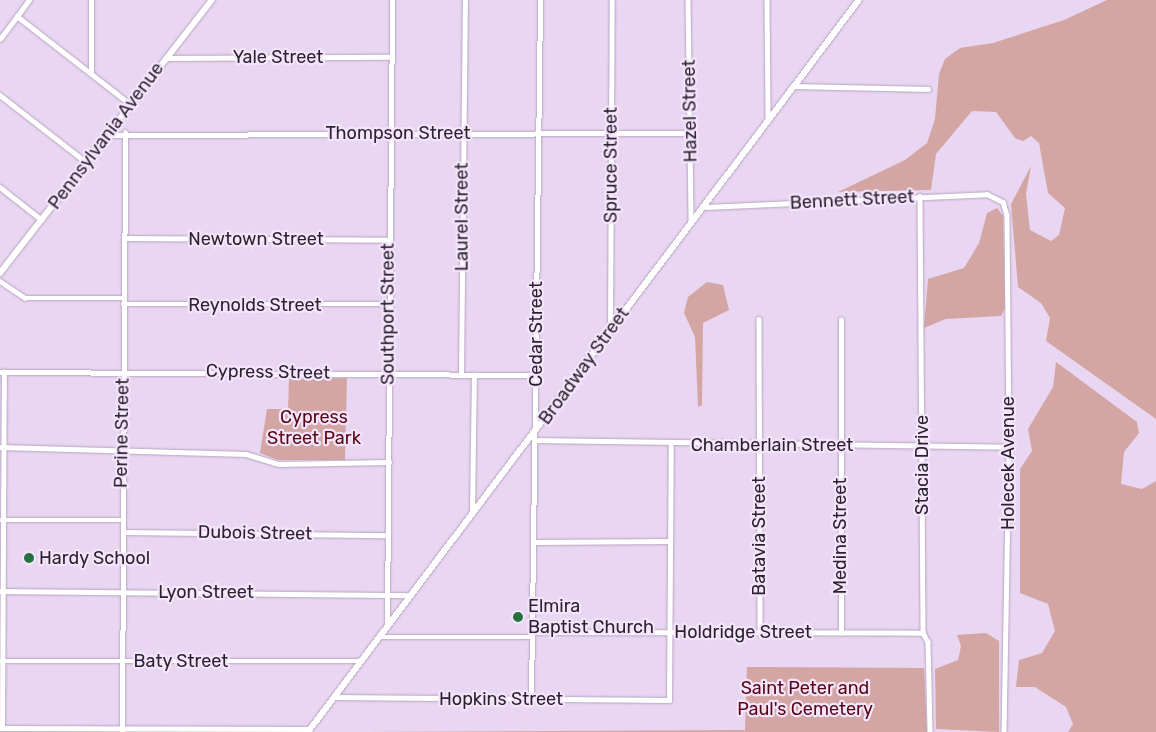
<!DOCTYPE html>
<html>
<head>
<meta charset="utf-8">
<style>
	body { margin:0 }
	#map { position:relative; width:1156px; height:732px; overflow:hidden; background:#e9d6f2; font-family:Rubik,sans-serif }
	div>[style] { position:absolute }
	.green>* { inset:0; background:#d3a6a4 }
	.roads { filter:drop-shadow(0 0 1px #b7a4bf) drop-shadow(0 0 1px #b7a4bf) }
	.minor>* { height:4.5px; margin:-2.25px; padding:0 2.25px; transform-origin:2.25px; border-radius:2.25px; background:#fff }
	.tertiary>* { height:5.5px; margin:-2.75px; padding:0 2.75px; transform-origin:2.75px; border-radius:2.75px; background:#fff }
	.secondary>* { height:6px; margin:-3px; padding:0 3px; transform-origin:3px; border-radius:3px; background:#fff }
	.dots>* { width:14px; height:14px; translate:-50% -50%; box-sizing:border-box; border:2px solid #f5e5fc; border-radius:50% }
	span { translate:-50% -50%; white-space:nowrap; text-align:center; line-height:1.15; -webkit-text-stroke:4.5px #f5e5fc; paint-order:stroke }
	.street-label { font-size:18px; color:#2a232d }
	.park-label { font-size:18px; color:#590411 }
	.poi-label { font-size:18px; color:#2a232d }
	.left { translate:0 -50%; text-align:left }
</style>
</head>
<body>
<div id="map">
	<div class="green">
		<div style="clip-path:polygon(1107px 0,1156px 0,1156px 419px,1046px 341px,1050px 318px,1041px 303px,1018px 287px,1011px 204px,1031px 166px,1026px 194px,1030px 230px,1051px 241px,1059px 235px,1065px 208px,1048px 193px,1039px 143px,1031px 136px,1023px 141px,1015px 138px,996px 112px,972px 111px,936px 154px,931px 190px,838px 192px,905px 160px,927px 143px,935px 119px,939px 74px,945px 59px,960px 48px,993px 43px,1064px 20px)"></div>
		<div style="clip-path:polygon(997px 208px,1003px 216px,1005px 308px,1001px 316px,946px 319px,924px 328px,928px 279px,964px 268px,979px 243px,987px 213px)"></div>
		<div style="clip-path:polygon(707px 282px,723px 285px,729px 310px,703px 323px,702px 405px,698px 407px,695px 337px,684px 313px,688px 297px)"></div>
		<div style="clip-path:polygon(1056px 362px,1137px 422px,1139px 433px,1124px 452px,1121px 484px,1142px 489px,1156px 481px,1156px 732px,1068px 732px,1073px 724px,1066px 707px,1035px 687px,1016px 687px,1019px 660px,1042px 653px,1055px 631px,1048px 604px,1020px 593px,1020px 469px,1032px 451px,1028px 429px,1053px 387px)"></div>
		<div style="clip-path:polygon(347px 378px,345px 460px,278px 460px,260px 453px,267px 409px,288px 409px,289px 379px)"></div>
		<div style="clip-path:polygon(986px 633px,999px 641px,999px 732px,936px 729px,935px 669px,958px 660px,961px 646px,957px 635px)"></div>
		<div style="clip-path:polygon(747px 667px,924px 668px,927px 732px,366px 732px,745px 730px)"></div>
	</div>
	<div class="roads">
		<div class="minor">
			<div style="left:688px;top:0;width:222px;rotate:89.2deg"></div>
			<div style="left:767px;top:0;width:121px;rotate:89.5deg"></div>
			<div style="left:17px;top:16px;width:143px;rotate:37.9deg"></div>
			<div style="left:0;top:39px;width:49px;rotate:-53.4deg"></div>
			<div style="left:167px;top:58px;width:223px;rotate:-0.3deg"></div>
			<div style="left:91px;top:73px;width:73px;rotate:-90deg"></div>
			<div style="left:795px;top:86px;width:133px;rotate:1.3deg"></div>
			<div style="left:0;top:95px;width:109px;rotate:37.9deg"></div>
			<div style="left:107px;top:135px;width:583px;rotate:-0.2deg"></div>
			<div style="left:0;top:187px;width:53px;rotate:38.2deg"></div>
			<div style="left:920px;top:196px;width:437px;rotate:89.6deg"></div>
			<div style="left:923px;top:633px;width:10px;rotate:61deg"></div>
			<div style="left:928px;top:642px;width:90px;rotate:88.7deg"></div>
			<div style="left:706px;top:207px;width:281px;rotate:-2.6deg"></div>
			<div style="left:987px;top:194px;width:18px;rotate:27deg"></div>
			<div style="left:1003px;top:202px;width:14px;rotate:73deg"></div>
			<div style="left:1007px;top:215px;width:232px;rotate:89.5deg"></div>
			<div style="left:1009px;top:447px;width:285px;rotate:91deg"></div>
			<div style="left:124px;top:238px;width:264px;rotate:0.4deg"></div>
			<div style="left:0;top:281px;width:30px;rotate:34deg"></div>
			<div style="left:25px;top:298px;width:98px"></div>
			<div style="left:123px;top:304px;width:265px"></div>
			<div style="left:759px;top:319px;width:313px;rotate:89.8deg"></div>
			<div style="left:610px;top:331px;width:331px;rotate:-89.7deg"></div>
			<div style="left:0;top:372px;width:536px;rotate:0.32deg"></div>
			<div style="left:461px;top:375px;width:375px;rotate:-89.4deg"></div>
			<div style="left:536px;top:440px;width:473px;rotate:0.8deg"></div>
			<div style="left:0;top:447px;width:246px;rotate:1.6deg"></div>
			<div style="left:246px;top:454px;width:34px;rotate:17deg"></div>
			<div style="left:279px;top:464px;width:110px;rotate:-1deg"></div>
			<div style="left:472px;top:513px;width:138px;rotate:-89.2deg"></div>
			<div style="left:1px;top:520px;width:121px"></div>
			<div style="left:124px;top:532px;width:263px;rotate:0.7deg"></div>
			<div style="left:534px;top:542px;width:136px;rotate:-0.4deg"></div>
			<div style="left:0;top:591px;width:411px;rotate:0.6deg"></div>
			<div style="left:387px;top:626px;width:626px;rotate:-89.54deg"></div>
			<div style="left:532px;top:632px;width:391px;rotate:0.1deg"></div>
			<div style="left:841px;top:633px;width:313px;rotate:-90deg"></div>
			<div style="left:379px;top:637px;width:153px"></div>
			<div style="left:0;top:661px;width:362px"></div>
			<div style="left:333px;top:697px;width:336px;rotate:0.5deg"></div>
			<div style="left:669px;top:700px;width:255px;rotate:-89.6deg"></div>
			<div style="left:531px;top:699px;width:699px;rotate:-89.26deg"></div>
			<div style="left:1px;top:728px;width:309px;rotate:0.2deg"></div>
			<div style="left:2px;top:728px;width:356px;rotate:-89.7deg"></div>
			<div style="left:122px;top:732px;width:599px;rotate:-89.71deg"></div>
		</div>
		<div class="tertiary">
			<div style="left:308px;top:732px;width:916px;rotate:-53.03deg"></div>
		</div>
		<div class="secondary">
			<div style="left:0;top:273px;width:346px;rotate:-52.2deg"></div>
		</div>
	</div>
	<div class="dots">
		<div style="left:29px;top:558px;background:#26713f"></div>
		<div style="left:518px;top:617px;background:#26713f"></div>
	</div>
	<div class="street-label">
		<span style="left:278px;top:57px">Yale Street</span>
		<span style="left:690px;top:111px;rotate:-91deg">Hazel Street</span>
		<span style="left:398px;top:133px">Thompson Street</span>
		<span style="left:106px;top:136px;rotate:-53deg">Pennsylvania Avenue</span>
		<span style="left:611px;top:165px;rotate:-90deg">Spruce Street</span>
		<span style="left:852px;top:200px;rotate:-3deg">Bennett Street</span>
		<span style="left:462px;top:217px;rotate:-90deg">Laurel Street</span>
		<span style="left:256px;top:239px">Newtown Street</span>
		<span style="left:255px;top:305px">Reynolds Street</span>
		<span style="left:388px;top:314px;rotate:-90deg">Southport Street</span>
		<span style="left:536px;top:334px;rotate:-90deg">Cedar Street</span>
		<span style="left:584px;top:366px;rotate:-54deg">Broadway Street</span>
		<span style="left:268px;top:372px;rotate:1deg">Cypress Street</span>
		<span style="left:122px;top:433px;rotate:-89deg">Perine Street</span>
		<span style="left:772px;top:445px">Chamberlain Street</span>
		<span style="left:1008px;top:463px;rotate:-90deg">Holecek Avenue</span>
		<span style="left:922px;top:465px;rotate:-90deg">Stacia Drive</span>
		<span style="left:255px;top:533px;rotate:1deg">Dubois Street</span>
		<span style="left:759px;top:536px;rotate:-90deg">Batavia Street</span>
		<span style="left:840px;top:536px;rotate:-90deg">Medina Street</span>
		<span style="left:206px;top:592px">Lyon Street</span>
		<span style="left:743px;top:632px">Holdridge Street</span>
		<span style="left:181px;top:661px">Baty Street</span>
		<span style="left:501px;top:699px">Hopkins Street</span>
	</div>
	<div class="park-label">
		<span style="left:314px;top:428px">Cypress<br>Street Park</span>
		<span style="left:805px;top:699px">Saint Peter and<br>Paul's Cemetery</span>
	</div>
	<div class="poi-label">
		<span class="left" style="left:39px;top:558px">Hardy School</span>
		<span class="left" style="left:528px;top:617px">Elmira<br>Baptist Church</span>
	</div>
</div>
</body>
</html>
